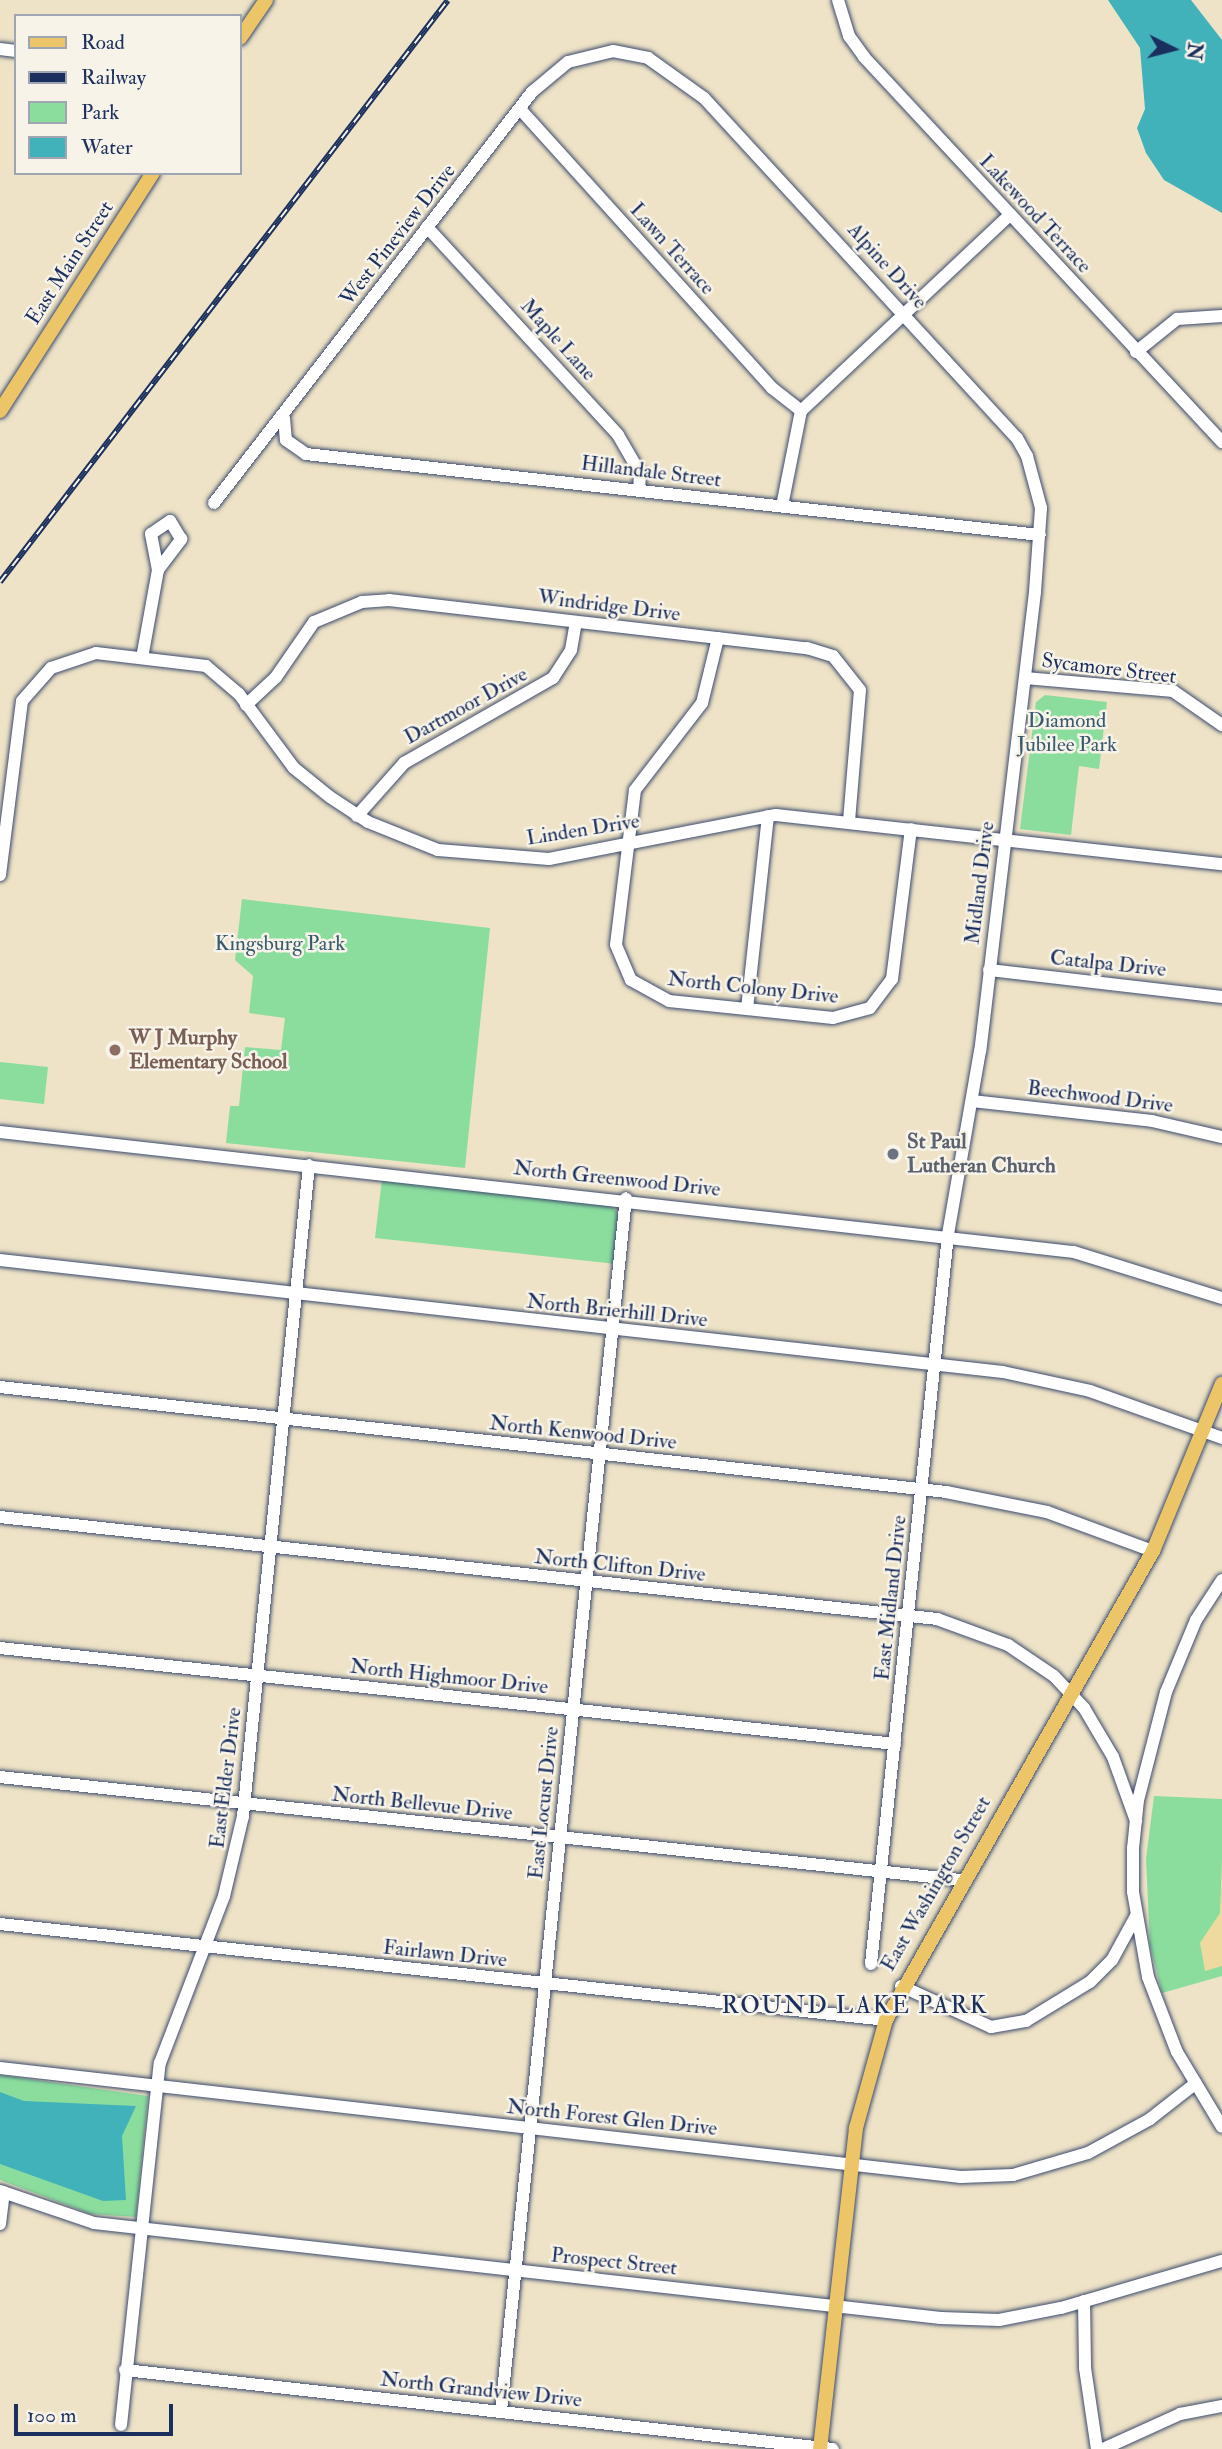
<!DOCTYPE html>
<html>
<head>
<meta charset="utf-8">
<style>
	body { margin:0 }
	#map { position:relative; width:1222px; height:2449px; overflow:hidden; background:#eee3c6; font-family:"IM FELL Double Pica",serif }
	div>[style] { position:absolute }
	.green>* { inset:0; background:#8bdd9e }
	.sand>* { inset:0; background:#eeda9e }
	.water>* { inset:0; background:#42b2ba }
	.roads { filter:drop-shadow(0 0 2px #3b4a6e) drop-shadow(0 0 2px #3b4a6e) }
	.minor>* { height:12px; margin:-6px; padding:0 6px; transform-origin:6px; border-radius:6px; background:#fff }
	.major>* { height:14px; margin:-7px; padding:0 7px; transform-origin:7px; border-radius:7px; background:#edc569 }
	.rail>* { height:6px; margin-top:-3px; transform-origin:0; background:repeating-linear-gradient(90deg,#f7f3e8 0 10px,#1b2f5e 0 20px); box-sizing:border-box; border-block:2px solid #1b2f5e }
	.dots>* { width:19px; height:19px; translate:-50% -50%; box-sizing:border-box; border:4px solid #f7f3e8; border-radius:50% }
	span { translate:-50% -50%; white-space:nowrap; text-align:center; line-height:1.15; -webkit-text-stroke:5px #f7f3e8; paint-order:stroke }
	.street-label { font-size:21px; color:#1b2f5e }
	.park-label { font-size:21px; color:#375a6e }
	.education-label { font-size:21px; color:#785e54; font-weight:700 }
	.left { translate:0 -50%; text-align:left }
	.worship-label { font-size:21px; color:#5b616d; font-weight:700 }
	.quarter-label { font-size:24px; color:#1b2f5e; letter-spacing:2px }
	.legend { position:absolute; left:14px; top:14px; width:228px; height:161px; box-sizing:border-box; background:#f7f3e8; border:2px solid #9fa5b1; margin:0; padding:9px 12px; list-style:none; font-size:21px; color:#1b2f5e }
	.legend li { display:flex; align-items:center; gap:14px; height:35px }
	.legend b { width:35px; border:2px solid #9fa5b1 }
	.north { position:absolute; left:1138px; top:14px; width:70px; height:70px; -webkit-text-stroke:5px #f7f3e8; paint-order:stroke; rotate:96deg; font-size:19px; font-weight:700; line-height:28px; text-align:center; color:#1b2f5e }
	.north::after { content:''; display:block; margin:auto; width:24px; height:32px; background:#1b2f5e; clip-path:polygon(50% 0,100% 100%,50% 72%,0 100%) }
	.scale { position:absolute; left:14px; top:2404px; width:159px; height:32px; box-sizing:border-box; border:4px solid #1b2f5e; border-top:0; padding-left:9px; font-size:21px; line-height:24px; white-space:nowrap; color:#1b2f5e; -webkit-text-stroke:5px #f7f3e8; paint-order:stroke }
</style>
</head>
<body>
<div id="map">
	<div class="green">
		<div style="clip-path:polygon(1045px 695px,1107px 702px,1099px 769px,1079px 766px,1071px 835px,1020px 829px,1036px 702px)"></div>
		<div style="clip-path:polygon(242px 899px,490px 928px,465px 1168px,226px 1143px,230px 1106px,239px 1106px,245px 1047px,281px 1050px,285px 1018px,249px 1013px,253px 976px,235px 960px)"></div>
		<div style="clip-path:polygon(0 1062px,48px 1067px,44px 1104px,0 1099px)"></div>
		<div style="clip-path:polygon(382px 1179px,610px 1203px,621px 1218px,616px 1264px,375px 1238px)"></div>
		<div style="clip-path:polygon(1154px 1796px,1222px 1799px,1222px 1976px,1162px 1993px,1150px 1945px,1146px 1859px)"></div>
		<div style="clip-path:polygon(0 2075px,148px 2096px,136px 2217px,91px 2214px,0 2180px)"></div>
	</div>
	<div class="sand">
		<div style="clip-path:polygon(1222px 1859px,1222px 1966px,1205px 1971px,1200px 1943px,1220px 1913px)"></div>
	</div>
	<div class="water">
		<div style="clip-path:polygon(1108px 0,1191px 0,1222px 40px,1222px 213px,1164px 180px,1146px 153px,1137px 128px,1145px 109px,1140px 48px)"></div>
		<div style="clip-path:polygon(0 2092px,24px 2101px,136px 2106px,122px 2136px,126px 2200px,103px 2201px,0 2164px)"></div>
	</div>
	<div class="roads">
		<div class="minor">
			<div style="left:838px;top:0;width:38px;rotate:73deg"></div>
			<div style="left:849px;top:36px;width:26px;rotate:54deg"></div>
			<div style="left:864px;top:57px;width:526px;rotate:47.08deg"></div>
			<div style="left:0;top:49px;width:16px;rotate:7deg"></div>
			<div style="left:520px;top:109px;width:376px;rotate:47.9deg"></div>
			<div style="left:772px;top:388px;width:37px;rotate:38deg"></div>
			<div style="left:427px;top:227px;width:282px;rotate:47.4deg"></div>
			<div style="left:618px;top:435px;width:44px;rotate:59.9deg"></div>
			<div style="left:640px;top:473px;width:17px;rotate:93deg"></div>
			<div style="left:1136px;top:352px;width:53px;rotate:-38.8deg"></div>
			<div style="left:1177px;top:319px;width:45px;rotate:-3.8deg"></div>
			<div style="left:284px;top:418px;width:22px;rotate:85deg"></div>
			<div style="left:286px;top:440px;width:24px;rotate:35deg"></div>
			<div style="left:306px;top:454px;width:738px;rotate:6.3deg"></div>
			<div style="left:214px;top:503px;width:520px;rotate:-52.27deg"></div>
			<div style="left:532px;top:92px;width:47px;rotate:-39.8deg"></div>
			<div style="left:568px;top:62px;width:46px;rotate:-13.7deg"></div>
			<div style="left:613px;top:51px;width:36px;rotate:11deg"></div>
			<div style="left:648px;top:58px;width:69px;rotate:35.5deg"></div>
			<div style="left:704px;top:98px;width:462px;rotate:47.4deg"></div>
			<div style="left:1017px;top:438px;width:21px;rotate:61deg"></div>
			<div style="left:1027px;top:456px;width:54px;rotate:74.9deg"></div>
			<div style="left:1041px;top:508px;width:84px;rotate:94.1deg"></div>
			<div style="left:1035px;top:592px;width:462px;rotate:96.8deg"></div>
			<div style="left:980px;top:1051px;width:187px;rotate:99.9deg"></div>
			<div style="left:948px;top:1235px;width:733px;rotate:96.03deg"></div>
			<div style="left:782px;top:506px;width:97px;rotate:-78.7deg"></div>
			<div style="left:801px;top:411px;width:287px;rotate:-43.2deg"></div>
			<div style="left:718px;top:638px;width:67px;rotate:103.8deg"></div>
			<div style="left:702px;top:703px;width:110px;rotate:127.6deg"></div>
			<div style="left:635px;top:790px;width:156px;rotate:97deg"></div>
			<div style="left:616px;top:945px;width:38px;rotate:67deg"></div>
			<div style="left:631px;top:980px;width:43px;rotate:28.9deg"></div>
			<div style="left:669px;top:1001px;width:165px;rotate:5.9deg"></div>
			<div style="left:833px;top:1018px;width:38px;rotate:-15deg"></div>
			<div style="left:870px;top:1008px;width:36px;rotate:-53deg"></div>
			<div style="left:892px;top:979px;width:151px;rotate:-82.8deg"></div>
			<div style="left:142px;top:658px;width:89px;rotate:-79.7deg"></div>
			<div style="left:158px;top:570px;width:39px;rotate:-53deg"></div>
			<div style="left:181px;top:539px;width:21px;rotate:-121deg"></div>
			<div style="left:170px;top:521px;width:23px;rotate:146deg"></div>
			<div style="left:151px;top:534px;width:37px;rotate:79deg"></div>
			<div style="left:1025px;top:678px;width:149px;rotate:5deg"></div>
			<div style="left:1173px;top:691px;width:60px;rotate:34.8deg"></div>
			<div style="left:246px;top:705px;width:41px;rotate:-43deg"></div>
			<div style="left:276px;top:677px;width:67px;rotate:-55.4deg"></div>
			<div style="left:314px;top:622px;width:52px;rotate:-22.6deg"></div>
			<div style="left:362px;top:602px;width:27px;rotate:-4deg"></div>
			<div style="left:389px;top:600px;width:421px;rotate:6.6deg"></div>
			<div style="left:807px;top:648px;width:27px;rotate:17deg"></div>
			<div style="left:833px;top:656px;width:43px;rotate:51.5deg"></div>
			<div style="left:860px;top:690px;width:132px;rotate:94.8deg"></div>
			<div style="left:357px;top:816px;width:71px;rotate:-48.4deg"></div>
			<div style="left:404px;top:763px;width:172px;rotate:-29.7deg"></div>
			<div style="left:553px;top:678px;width:33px;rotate:-57deg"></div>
			<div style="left:571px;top:650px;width:28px;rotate:-80deg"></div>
			<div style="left:0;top:875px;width:175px;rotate:-82.8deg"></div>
			<div style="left:22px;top:701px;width:44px;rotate:-48.7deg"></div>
			<div style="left:51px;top:668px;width:47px;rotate:-18.4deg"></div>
			<div style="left:96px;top:653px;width:111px;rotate:6.7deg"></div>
			<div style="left:206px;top:666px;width:43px;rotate:40.3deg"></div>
			<div style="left:239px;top:694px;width:92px;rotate:53.4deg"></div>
			<div style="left:294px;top:768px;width:46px;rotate:38.9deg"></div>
			<div style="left:330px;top:797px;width:45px;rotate:33.3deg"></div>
			<div style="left:368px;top:822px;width:75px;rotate:21.8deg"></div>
			<div style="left:438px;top:850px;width:111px;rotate:4.6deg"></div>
			<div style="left:549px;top:859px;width:231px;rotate:-11deg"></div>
			<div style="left:776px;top:815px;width:449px;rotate:6.3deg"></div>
			<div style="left:989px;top:970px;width:235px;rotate:6.6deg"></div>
			<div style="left:747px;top:1009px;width:194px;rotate:-83.8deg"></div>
			<div style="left:972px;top:1101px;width:181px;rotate:6.3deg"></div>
			<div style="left:1152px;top:1121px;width:72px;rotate:12.9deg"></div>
			<div style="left:0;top:1132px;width:1081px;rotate:6.38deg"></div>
			<div style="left:1074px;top:1252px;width:155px;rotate:17.3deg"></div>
			<div style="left:0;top:1260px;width:1009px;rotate:6.37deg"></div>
			<div style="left:1003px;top:1372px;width:89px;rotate:12.3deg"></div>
			<div style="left:1090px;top:1391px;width:140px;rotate:19.6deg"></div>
			<div style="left:0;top:1387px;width:952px;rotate:6.33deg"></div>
			<div style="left:946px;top:1492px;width:103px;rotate:11.2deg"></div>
			<div style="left:1047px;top:1512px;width:113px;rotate:20.2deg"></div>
			<div style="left:0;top:1517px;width:943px;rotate:6.21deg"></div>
			<div style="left:937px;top:1619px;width:76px;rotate:20.1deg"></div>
			<div style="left:1008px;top:1645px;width:55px;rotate:34deg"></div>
			<div style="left:1054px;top:1676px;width:44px;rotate:46.8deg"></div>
			<div style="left:1084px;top:1708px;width:57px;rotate:59.4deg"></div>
			<div style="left:1113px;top:1757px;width:68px;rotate:70.2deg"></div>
			<div style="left:1222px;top:1580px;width:48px;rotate:123deg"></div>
			<div style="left:1196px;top:1620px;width:78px;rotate:112.6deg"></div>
			<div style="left:1166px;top:1692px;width:112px;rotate:104.5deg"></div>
			<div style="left:1138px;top:1800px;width:48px;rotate:95.9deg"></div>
			<div style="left:1133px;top:1848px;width:44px;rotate:90deg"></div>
			<div style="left:1133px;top:1892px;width:86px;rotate:80deg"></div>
			<div style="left:1148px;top:1977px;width:80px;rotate:68.9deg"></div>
			<div style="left:1177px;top:2052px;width:87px;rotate:59deg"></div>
			<div style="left:0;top:1648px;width:900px;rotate:6.12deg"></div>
			<div style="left:0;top:1777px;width:967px;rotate:6.12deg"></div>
			<div style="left:0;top:1924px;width:891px;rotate:6.18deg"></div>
			<div style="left:901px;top:1986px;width:99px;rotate:24.5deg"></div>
			<div style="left:991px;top:2027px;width:36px;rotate:-10deg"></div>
			<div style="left:1026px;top:2021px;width:75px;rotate:-31.4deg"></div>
			<div style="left:1090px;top:1982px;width:31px;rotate:-45deg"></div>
			<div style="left:1112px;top:1960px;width:50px;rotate:-61.4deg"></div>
			<div style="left:0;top:2068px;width:967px;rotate:6.47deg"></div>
			<div style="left:961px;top:2177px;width:52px;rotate:-2.2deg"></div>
			<div style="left:1013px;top:2175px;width:78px;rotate:-16.3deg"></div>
			<div style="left:1088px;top:2153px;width:71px;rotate:-28.7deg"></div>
			<div style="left:1150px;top:2119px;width:58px;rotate:-38deg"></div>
			<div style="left:0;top:2191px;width:99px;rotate:18.8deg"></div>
			<div style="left:94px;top:2223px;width:852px;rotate:6.4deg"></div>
			<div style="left:941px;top:2318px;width:58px;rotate:2deg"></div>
			<div style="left:999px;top:2320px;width:63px;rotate:-11deg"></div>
			<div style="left:1061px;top:2308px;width:168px;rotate:-16.3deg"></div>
			<div style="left:0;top:2224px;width:32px;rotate:-83deg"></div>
			<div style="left:1084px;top:2301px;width:67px;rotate:89.1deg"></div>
			<div style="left:1085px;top:2368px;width:82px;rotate:81.6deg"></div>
			<div style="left:125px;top:2370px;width:712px;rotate:6.37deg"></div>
			<div style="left:501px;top:2411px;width:1219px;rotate:-84.12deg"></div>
			<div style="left:121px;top:2425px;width:364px;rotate:-83.9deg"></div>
			<div style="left:160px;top:2063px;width:179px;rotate:-69deg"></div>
			<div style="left:224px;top:1896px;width:82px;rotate:-76.6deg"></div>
			<div style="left:243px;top:1816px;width:654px;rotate:-84.21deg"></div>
			<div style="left:1103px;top:2449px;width:85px;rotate:-24.4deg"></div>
			<div style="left:1180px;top:2414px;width:43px;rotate:-10.8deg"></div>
		</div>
		<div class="major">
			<div style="left:240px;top:38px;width:46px;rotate:-55.6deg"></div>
			<div style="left:0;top:411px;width:283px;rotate:-57.3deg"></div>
			<div style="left:820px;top:2449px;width:323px;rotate:-83.6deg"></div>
			<div style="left:856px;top:2128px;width:112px;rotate:-74.5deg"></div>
			<div style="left:886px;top:2020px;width:540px;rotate:-60.35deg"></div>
			<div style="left:1153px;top:1551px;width:181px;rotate:-67.6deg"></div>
		</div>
	</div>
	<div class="rail">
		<div style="left:0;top:582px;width:734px;rotate:-52.41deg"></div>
	</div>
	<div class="dots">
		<div style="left:115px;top:1050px;background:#8d6e63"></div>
		<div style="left:893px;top:1154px;background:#6b7280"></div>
	</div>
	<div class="street-label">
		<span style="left:1035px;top:214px;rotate:47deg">Lakewood Terrace</span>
		<span style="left:398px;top:235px;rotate:-52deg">West Pineview Drive</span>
		<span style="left:672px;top:249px;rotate:48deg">Lawn Terrace</span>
		<span style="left:70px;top:263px;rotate:-57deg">East Main Street</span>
		<span style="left:887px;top:266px;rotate:48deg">Alpine Drive</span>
		<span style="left:558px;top:340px;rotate:48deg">Maple Lane</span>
		<span style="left:651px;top:472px;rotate:7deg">Hillandale Street</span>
		<span style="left:609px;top:606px;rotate:7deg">Windridge Drive</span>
		<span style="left:1109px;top:669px;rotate:7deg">Sycamore Street</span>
		<span style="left:466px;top:706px;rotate:-29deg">Dartmoor Drive</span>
		<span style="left:583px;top:830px;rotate:-9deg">Linden Drive</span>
		<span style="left:980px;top:883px;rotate:-83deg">Midland Drive</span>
		<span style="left:1108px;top:964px;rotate:6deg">Catalpa Drive</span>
		<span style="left:753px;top:988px;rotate:6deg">North Colony Drive</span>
		<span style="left:1100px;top:1097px;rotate:7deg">Beechwood Drive</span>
		<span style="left:617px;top:1179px;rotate:6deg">North Greenwood Drive</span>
		<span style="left:617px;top:1311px;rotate:6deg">North Brierhill Drive</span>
		<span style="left:583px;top:1433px;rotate:6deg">North Kenwood Drive</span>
		<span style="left:620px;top:1566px;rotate:6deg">North Clifton Drive</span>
		<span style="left:891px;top:1598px;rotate:-84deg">East Midland Drive</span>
		<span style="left:449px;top:1677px;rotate:6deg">North Highmoor Drive</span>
		<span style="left:226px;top:1778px;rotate:-83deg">East Elder Drive</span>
		<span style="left:544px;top:1803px;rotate:-84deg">East Locust Drive</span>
		<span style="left:422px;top:1804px;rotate:6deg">North Bellevue Drive</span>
		<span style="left:936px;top:1884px;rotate:-60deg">East Washington Street</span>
		<span style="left:445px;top:1954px;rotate:6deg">Fairlawn Drive</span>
		<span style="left:612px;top:2118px;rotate:6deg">North Forest Glen Drive</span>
		<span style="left:614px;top:2262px;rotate:6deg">Prospect Street</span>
		<span style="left:481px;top:2390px;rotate:6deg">North Grandview Drive</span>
	</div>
	<div class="park-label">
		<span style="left:1067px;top:733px">Diamond<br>Jubilee Park</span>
		<span style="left:280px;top:944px">Kingsburg Park</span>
	</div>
	<div class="education-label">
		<span class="left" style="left:129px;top:1050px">W J Murphy<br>Elementary School</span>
	</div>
	<div class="worship-label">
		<span class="left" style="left:907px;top:1154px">St Paul<br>Lutheran Church</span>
	</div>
	<div class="quarter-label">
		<span style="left:855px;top:2006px">ROUND LAKE PARK</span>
	</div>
	<ul class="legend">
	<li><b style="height:9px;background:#edc569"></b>Road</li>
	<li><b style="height:9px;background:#1b2f5e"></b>Railway</li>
	<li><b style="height:19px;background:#8bdd9e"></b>Park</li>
	<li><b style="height:19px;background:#42b2ba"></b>Water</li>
	</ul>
	<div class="north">N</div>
	<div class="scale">100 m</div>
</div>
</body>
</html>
